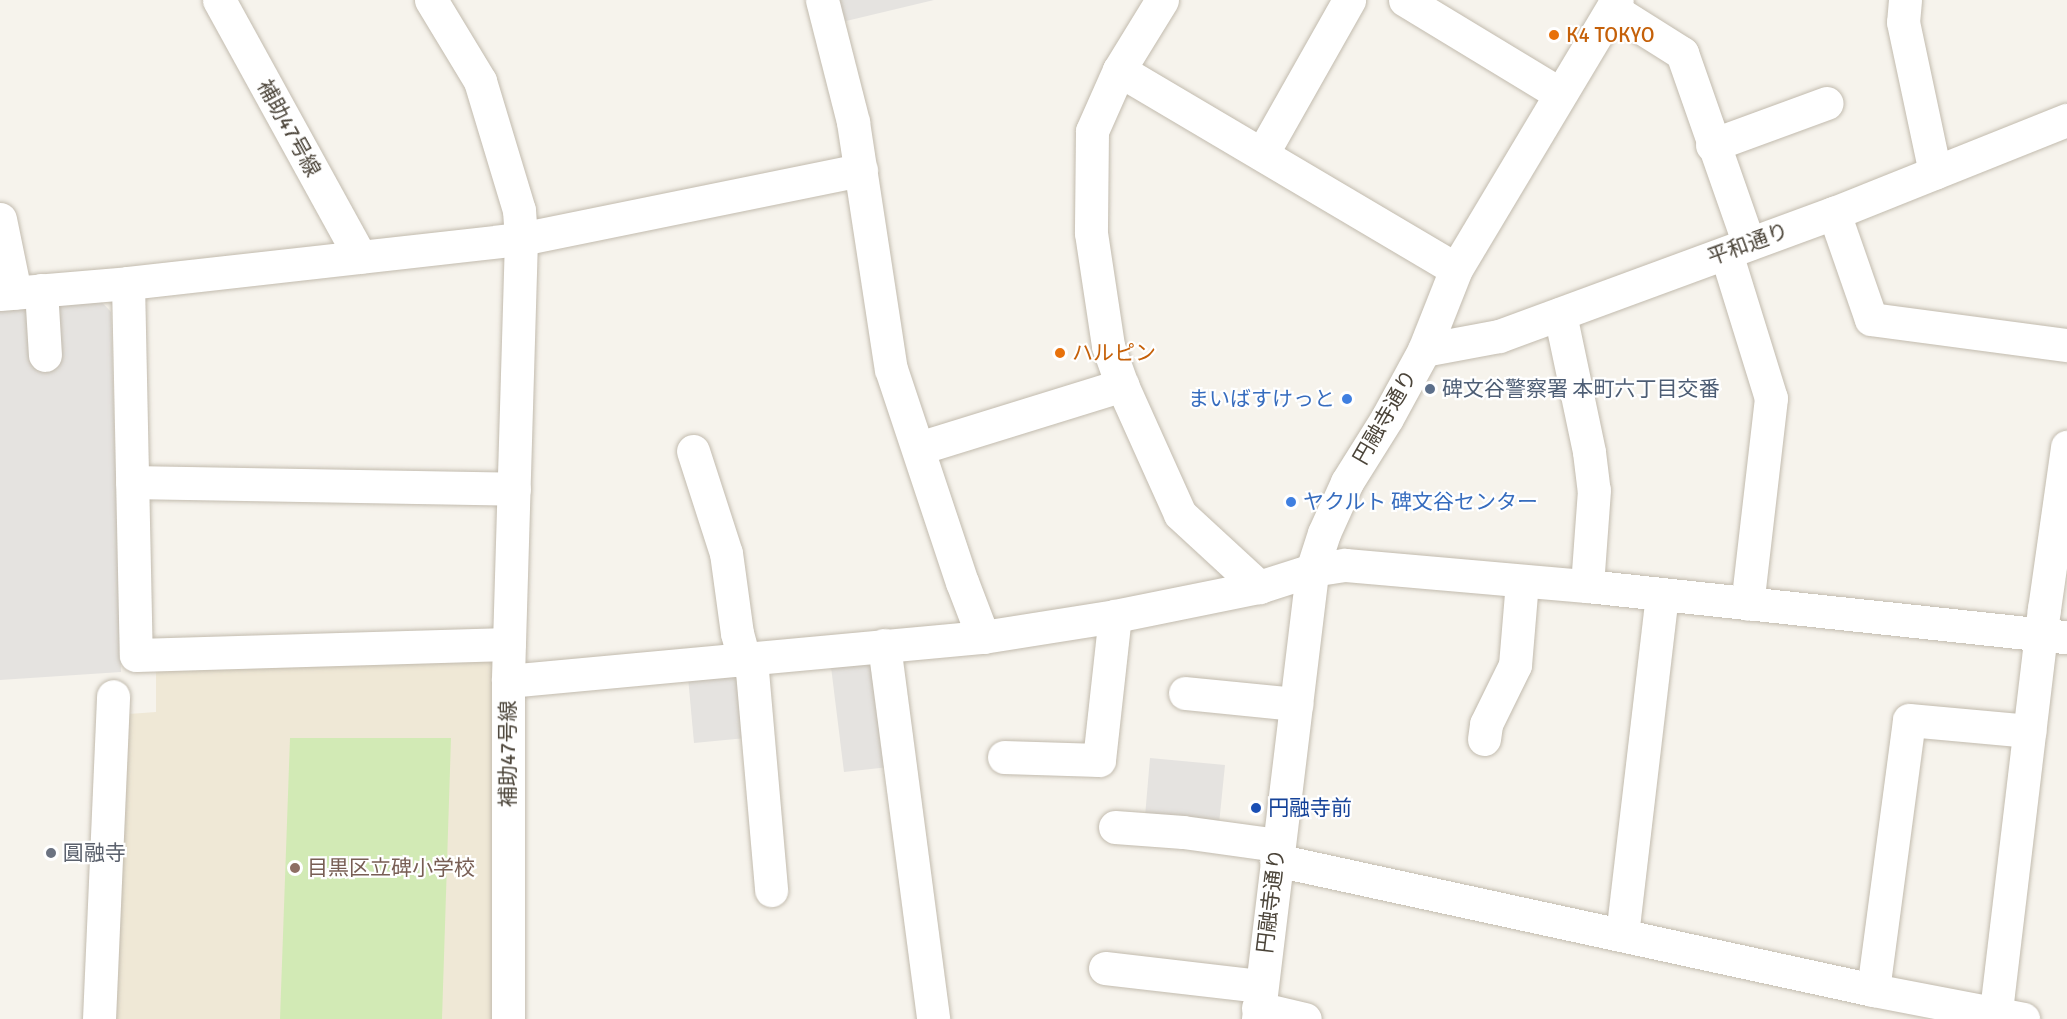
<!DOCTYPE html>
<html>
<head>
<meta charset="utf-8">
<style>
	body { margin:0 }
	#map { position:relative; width:2067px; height:1019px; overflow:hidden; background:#f6f3ec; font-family:Signika,"Noto Sans JP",sans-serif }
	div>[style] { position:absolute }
	.education>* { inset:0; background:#efe8d6 }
	.green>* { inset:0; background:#d2eab5 }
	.parking>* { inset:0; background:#e5e3e0 }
	.roads { filter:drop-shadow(0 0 2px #c2bbae) drop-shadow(0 0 2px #c2bbae) }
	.minor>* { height:33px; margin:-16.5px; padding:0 16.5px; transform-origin:16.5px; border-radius:16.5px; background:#fff }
	.dots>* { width:16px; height:16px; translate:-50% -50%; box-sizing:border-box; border:3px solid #fff; border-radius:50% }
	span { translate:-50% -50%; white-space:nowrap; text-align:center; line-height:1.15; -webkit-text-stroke:4.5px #fff; paint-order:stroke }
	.food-label { font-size:21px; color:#c56008 }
	.left { translate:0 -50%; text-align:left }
	.street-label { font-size:21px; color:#4b4439 }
	.service-label { font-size:21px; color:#4e5e75 }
	.shop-label { font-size:21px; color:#366cbe }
	.right { translate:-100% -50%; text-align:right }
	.transit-label { font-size:21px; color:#164399 }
	.worship-label { font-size:21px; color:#5b616d }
	.education-label { font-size:21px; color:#785e54 }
</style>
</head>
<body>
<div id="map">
	<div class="education">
		<div style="clip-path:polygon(496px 653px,492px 1019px,93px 1019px,101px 716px,156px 712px,156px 666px)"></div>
	</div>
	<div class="green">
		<div style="clip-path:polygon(290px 738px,451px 738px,442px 1019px,280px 1019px)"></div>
	</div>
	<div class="parking">
		<div style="clip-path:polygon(836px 0,934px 0,842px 22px)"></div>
		<div style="clip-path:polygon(98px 298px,111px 312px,121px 672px,0 680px,0 309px)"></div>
		<div style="clip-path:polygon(866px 663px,877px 671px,889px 767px,844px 772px,831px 667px)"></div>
		<div style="clip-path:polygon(740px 672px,746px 738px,694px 743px,688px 677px)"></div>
		<div style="clip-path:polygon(1150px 758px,1225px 765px,1219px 824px,1145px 817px)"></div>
	</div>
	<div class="roads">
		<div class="minor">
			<div style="left:219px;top:0;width:293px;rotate:61.2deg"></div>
			<div style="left:431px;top:0;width:95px;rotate:58.8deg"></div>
			<div style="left:480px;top:81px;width:135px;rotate:73.2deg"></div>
			<div style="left:519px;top:210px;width:29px;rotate:86deg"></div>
			<div style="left:521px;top:239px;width:442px;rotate:91.7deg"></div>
			<div style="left:508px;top:681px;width:338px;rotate:90deg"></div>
			<div style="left:822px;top:0;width:126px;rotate:75.7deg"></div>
			<div style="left:853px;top:122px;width:250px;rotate:81.3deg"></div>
			<div style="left:891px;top:369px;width:225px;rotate:71.6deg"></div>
			<div style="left:962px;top:582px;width:59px;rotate:69.1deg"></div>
			<div style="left:1162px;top:0;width:82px;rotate:121.6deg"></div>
			<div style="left:1119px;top:70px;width:67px;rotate:113.9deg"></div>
			<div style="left:1092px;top:131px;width:102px;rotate:90.6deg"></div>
			<div style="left:1091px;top:233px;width:114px;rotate:81.4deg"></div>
			<div style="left:1108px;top:346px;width:41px;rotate:70.3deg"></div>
			<div style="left:1122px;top:385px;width:141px;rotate:65.8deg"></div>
			<div style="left:1180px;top:514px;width:108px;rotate:42.7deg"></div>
			<div style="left:1405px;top:0;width:181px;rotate:31.2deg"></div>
			<div style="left:1905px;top:0;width:22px;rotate:95deg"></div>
			<div style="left:1903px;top:22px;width:154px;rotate:78deg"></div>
			<div style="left:1612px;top:9px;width:83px;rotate:32.2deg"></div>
			<div style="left:1682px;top:53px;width:202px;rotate:70.7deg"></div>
			<div style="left:1119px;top:70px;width:391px;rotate:30.6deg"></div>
			<div style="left:1712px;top:145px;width:122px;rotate:-20.1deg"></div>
			<div style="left:1262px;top:154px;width:177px;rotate:-60.5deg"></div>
			<div style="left:1834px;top:213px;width:112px;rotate:70.8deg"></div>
			<div style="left:1871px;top:319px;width:198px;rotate:7.6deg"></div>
			<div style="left:0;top:219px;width:75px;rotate:78.4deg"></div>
			<div style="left:1726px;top:253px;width:152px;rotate:72.8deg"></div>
			<div style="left:1771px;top:398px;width:207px;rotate:96.6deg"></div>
			<div style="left:128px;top:283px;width:372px;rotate:88.8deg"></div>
			<div style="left:136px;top:655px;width:373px;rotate:-1.7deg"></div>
			<div style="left:41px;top:290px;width:65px;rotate:86.5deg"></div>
			<div style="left:0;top:294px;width:128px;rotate:-4.9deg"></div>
			<div style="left:128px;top:283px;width:395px;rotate:-6.4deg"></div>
			<div style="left:521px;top:239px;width:347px;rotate:-11.5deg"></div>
			<div style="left:1560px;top:314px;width:141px;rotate:78.1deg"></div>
			<div style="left:1589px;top:452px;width:38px;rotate:83deg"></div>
			<div style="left:1594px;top:490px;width:96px;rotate:94.2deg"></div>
			<div style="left:1424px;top:350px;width:76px;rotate:-10.6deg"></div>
			<div style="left:1499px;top:336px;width:357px;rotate:-20.2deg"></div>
			<div style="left:1834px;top:213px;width:251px;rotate:-21.8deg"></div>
			<div style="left:919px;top:448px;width:213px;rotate:-17.2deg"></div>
			<div style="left:693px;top:451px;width:107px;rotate:72.1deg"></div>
			<div style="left:726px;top:553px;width:81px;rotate:82.2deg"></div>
			<div style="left:737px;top:633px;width:27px;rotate:75deg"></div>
			<div style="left:744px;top:659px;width:14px;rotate:56deg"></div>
			<div style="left:752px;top:671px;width:220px;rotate:85deg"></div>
			<div style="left:132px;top:482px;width:382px;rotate:1deg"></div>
			<div style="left:884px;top:645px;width:377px;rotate:82.5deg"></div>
			<div style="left:508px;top:681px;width:477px;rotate:-5.3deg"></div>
			<div style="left:983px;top:637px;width:134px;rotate:-9deg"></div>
			<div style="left:1115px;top:616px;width:147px;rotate:-11.4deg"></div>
			<div style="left:1259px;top:587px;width:56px;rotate:-17.8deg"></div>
			<div style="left:1312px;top:570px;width:33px;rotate:-9deg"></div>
			<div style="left:1345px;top:565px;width:243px;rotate:5deg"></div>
			<div style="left:1587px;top:586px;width:483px;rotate:6.1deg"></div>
			<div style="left:1185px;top:693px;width:112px;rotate:5.7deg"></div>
			<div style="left:1484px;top:739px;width:15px;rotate:-82deg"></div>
			<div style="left:1486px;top:724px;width:66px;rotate:-63.8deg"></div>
			<div style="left:1515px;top:665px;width:84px;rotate:-85.2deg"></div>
			<div style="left:1004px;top:757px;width:95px;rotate:1.8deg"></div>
			<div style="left:1099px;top:760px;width:145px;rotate:-83.7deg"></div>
			<div style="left:1115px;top:827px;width:68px;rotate:4.2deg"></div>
			<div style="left:1183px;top:832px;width:96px;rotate:7.8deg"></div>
			<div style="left:1276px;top:860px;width:611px;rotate:12.28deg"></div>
			<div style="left:1873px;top:990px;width:153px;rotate:10.9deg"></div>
			<div style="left:1622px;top:935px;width:342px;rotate:-83.3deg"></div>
			<div style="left:1105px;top:968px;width:157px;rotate:6.6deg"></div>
			<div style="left:1873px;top:990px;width:272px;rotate:-82.4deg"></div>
			<div style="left:1909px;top:720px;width:121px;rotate:5.2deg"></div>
			<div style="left:1258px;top:1008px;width:48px;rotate:13.2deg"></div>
			<div style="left:99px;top:1019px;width:323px;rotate:-87.5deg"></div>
			<div style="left:1258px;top:1019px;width:452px;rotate:-83.1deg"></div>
			<div style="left:1312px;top:570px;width:39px;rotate:-72deg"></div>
			<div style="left:1324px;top:533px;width:56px;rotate:-65.7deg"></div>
			<div style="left:1347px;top:482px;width:75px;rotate:-58deg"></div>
			<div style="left:1387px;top:418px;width:77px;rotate:-61.4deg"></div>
			<div style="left:1424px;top:350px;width:87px;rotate:-68.4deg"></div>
			<div style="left:1456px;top:269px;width:313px;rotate:-59.1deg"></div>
			<div style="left:1995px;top:1019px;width:413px;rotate:-83.2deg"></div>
			<div style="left:2044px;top:609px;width:164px;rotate:-81.9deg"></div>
		</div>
	</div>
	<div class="dots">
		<div style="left:1554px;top:35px;background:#e8710a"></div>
		<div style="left:1060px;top:353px;background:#e8710a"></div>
		<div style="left:1430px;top:389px;background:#5c6f8a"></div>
		<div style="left:1347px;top:399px;background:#3f7fe0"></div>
		<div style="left:1291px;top:502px;background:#3f7fe0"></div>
		<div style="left:1256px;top:808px;background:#1a4fb4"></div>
		<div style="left:51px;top:853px;background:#6b7280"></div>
		<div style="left:295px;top:868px;background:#8d6e63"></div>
	</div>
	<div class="food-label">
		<span class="left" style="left:1566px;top:35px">K4 TOKYO</span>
		<span class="left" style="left:1072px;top:353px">ハルピン</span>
	</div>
	<div class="street-label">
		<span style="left:289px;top:128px;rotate:61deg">補助47号線</span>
		<span style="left:1748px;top:244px;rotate:-20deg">平和通り</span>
		<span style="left:1385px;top:417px;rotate:-60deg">円融寺通り</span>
		<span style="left:508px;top:754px;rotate:-90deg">補助47号線</span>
		<span style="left:1271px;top:901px;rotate:-83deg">円融寺通り</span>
	</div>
	<div class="service-label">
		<span class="left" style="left:1442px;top:389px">碑文谷警察署 本町六丁目交番</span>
	</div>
	<div class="shop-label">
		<span class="right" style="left:1335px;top:399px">まいばすけっと</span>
		<span class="left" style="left:1303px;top:502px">ヤクルト 碑文谷センター</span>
	</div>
	<div class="transit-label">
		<span class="left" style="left:1268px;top:808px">円融寺前</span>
	</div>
	<div class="worship-label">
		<span class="left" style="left:63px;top:853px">圓融寺</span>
	</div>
	<div class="education-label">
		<span class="left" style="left:307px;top:868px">目黒区立碑小学校</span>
	</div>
</div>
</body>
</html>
